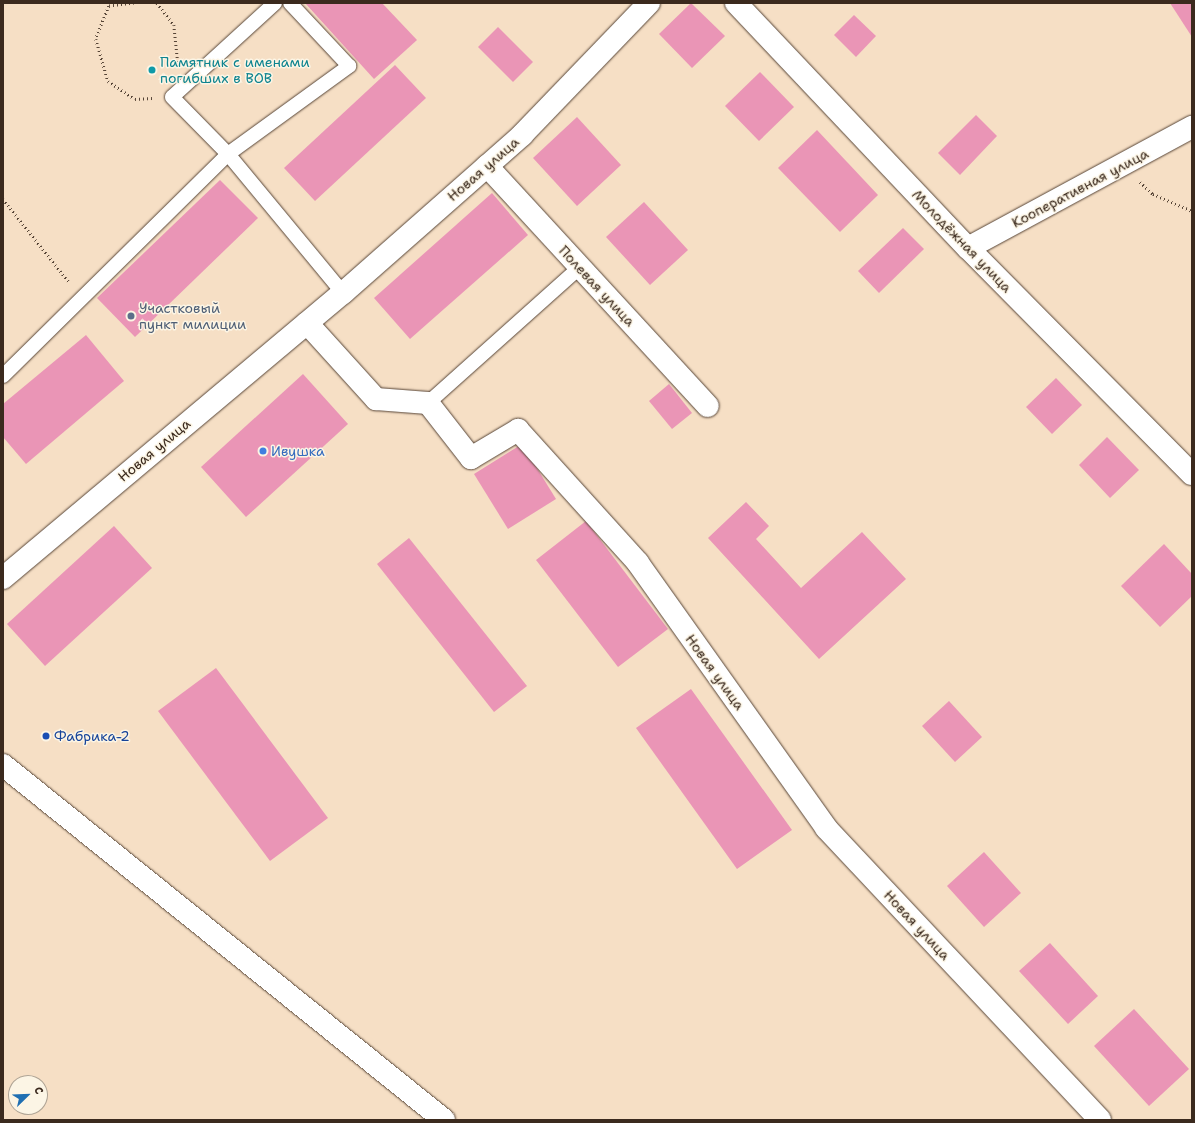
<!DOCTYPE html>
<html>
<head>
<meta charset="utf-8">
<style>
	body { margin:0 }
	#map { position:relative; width:1195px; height:1123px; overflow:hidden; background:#f6dfc5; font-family:"Shantell Sans",sans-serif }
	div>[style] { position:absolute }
	.building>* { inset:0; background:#ea95b6 }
	.path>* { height:2.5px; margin-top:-1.25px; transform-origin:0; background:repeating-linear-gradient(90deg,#574537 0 1px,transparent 0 4px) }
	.roads { filter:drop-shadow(0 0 1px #574537) drop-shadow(0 0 1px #574537) }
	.service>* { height:14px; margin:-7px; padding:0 7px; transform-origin:7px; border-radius:7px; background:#fff }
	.minor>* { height:22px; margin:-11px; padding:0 11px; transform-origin:11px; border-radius:11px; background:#fff }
	.primary>* { height:22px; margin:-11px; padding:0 11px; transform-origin:11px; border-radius:11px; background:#fff }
	.dots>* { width:11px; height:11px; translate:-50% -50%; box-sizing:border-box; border:2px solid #fcf5e5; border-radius:50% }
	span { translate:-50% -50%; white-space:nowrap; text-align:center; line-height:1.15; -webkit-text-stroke:3px #fcf5e5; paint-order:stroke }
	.culture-label { font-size:14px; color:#0d838f }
	.left { translate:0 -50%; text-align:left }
	.street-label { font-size:14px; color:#3b2a1e }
	.service-label { font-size:14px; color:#4e5e75 }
	.shop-label { font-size:14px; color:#366cbe }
	.transit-label { font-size:14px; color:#164399 }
	.frame { position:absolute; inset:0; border:4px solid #3b2a1e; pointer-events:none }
	.north { position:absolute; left:8px; top:1075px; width:40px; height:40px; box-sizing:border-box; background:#fcf5e5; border:1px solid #afa495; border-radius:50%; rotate:67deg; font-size:11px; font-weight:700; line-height:16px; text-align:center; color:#3b2a1e }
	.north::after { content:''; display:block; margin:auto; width:14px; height:18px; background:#1f6fb2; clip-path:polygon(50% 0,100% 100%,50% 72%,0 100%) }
</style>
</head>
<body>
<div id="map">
	<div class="building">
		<div style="clip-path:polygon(305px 3px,382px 3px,417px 40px,374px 79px)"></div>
		<div style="clip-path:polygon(691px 3px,725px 36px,692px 68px,659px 34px)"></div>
		<div style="clip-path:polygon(1170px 3px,1192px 3px,1192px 37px)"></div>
		<div style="clip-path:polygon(854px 15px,876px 36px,856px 57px,834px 35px)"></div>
		<div style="clip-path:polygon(498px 27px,533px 62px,513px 82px,478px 47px)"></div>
		<div style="clip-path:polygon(395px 65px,426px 98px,315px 201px,284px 168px)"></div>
		<div style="clip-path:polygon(760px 72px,794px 107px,759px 141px,725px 106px)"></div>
		<div style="clip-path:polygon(976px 115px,997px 136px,960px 175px,938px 153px)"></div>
		<div style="clip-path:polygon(577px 117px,621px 165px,577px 206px,533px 158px)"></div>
		<div style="clip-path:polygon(817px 130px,878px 195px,840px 232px,778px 168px)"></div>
		<div style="clip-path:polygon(220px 180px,258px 218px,135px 337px,97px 298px)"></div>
		<div style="clip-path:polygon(492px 193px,528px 235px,410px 339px,374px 298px)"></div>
		<div style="clip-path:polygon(644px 202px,688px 250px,650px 285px,606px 237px)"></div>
		<div style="clip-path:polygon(903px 228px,924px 249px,879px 293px,858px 271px)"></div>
		<div style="clip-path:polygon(86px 335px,124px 381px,26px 464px,3px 437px,3px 404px)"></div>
		<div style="clip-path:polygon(303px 374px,348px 424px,246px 517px,201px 467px)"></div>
		<div style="clip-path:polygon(1056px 378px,1082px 405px,1052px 434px,1026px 407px)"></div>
		<div style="clip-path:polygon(669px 384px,692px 413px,672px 429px,649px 401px)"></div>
		<div style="clip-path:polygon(1107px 437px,1139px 470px,1110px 498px,1079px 465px)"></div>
		<div style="clip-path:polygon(522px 444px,556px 499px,508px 529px,474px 474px)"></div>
		<div style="clip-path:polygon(746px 502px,769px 526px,756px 539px,801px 588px,862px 532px,906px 579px,819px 659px,708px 538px)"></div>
		<div style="clip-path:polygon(586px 521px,668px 629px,618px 667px,536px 560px)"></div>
		<div style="clip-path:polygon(114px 526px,152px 568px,45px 666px,7px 624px)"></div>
		<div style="clip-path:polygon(409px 538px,527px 686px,494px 712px,377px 564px)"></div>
		<div style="clip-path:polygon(1164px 544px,1192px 574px,1192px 596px,1160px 627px,1121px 586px)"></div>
		<div style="clip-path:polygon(216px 668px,328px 818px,270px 861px,158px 711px)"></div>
		<div style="clip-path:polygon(691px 689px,792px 830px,737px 869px,636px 728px)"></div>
		<div style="clip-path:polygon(949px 701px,982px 737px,955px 762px,922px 726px)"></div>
		<div style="clip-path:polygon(984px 852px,1021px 893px,984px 927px,947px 886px)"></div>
		<div style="clip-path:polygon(1050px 943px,1098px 996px,1068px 1024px,1019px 971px)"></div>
		<div style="clip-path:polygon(1134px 1009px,1189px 1069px,1149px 1106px,1094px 1046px)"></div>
	</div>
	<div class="path">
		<div style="left:134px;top:3px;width:25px;rotate:173deg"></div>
		<div style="left:109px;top:6px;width:35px;rotate:112deg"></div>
		<div style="left:96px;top:39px;width:44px;rotate:74.1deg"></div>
		<div style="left:108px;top:81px;width:32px;rotate:34deg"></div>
		<div style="left:135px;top:99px;width:17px;rotate:-3deg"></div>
		<div style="left:157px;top:3px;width:28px;rotate:52deg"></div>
		<div style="left:174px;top:25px;width:38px;rotate:84deg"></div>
		<div style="left:1140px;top:182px;width:18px;rotate:43deg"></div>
		<div style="left:1153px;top:194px;width:43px;rotate:23.6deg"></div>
		<div style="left:3px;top:199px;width:106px;rotate:51.5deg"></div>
	</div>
	<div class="roads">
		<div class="service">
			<div style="left:275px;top:3px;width:139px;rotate:137.6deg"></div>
			<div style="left:172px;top:97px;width:80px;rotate:45.5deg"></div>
			<div style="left:228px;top:154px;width:180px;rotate:50.4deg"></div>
			<div style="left:3px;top:376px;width:316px;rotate:-44.6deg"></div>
			<div style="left:228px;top:154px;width:150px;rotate:-36deg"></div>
			<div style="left:349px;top:66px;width:86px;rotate:-133.1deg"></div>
			<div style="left:428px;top:403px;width:204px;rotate:-41.8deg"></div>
		</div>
		<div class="minor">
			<div style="left:736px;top:3px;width:337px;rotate:46.6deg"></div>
			<div style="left:968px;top:248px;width:318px;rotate:45.3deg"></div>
			<div style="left:487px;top:166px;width:326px;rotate:47.4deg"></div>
			<div style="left:968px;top:248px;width:255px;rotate:-28.4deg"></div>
			<div style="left:307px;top:323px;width:103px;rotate:47.8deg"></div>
			<div style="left:376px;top:399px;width:52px;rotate:4.4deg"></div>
			<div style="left:428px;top:403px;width:70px;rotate:52deg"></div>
			<div style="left:471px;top:458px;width:55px;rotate:-30.8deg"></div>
			<div style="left:518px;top:430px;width:179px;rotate:47.9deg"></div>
			<div style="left:638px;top:563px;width:325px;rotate:54.6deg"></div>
			<div style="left:826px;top:828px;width:400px;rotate:46.8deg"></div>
			<div style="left:3px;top:578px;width:444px;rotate:-40deg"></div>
			<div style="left:343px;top:293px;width:239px;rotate:-41.4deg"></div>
			<div style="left:522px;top:135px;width:183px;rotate:-46.1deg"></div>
		</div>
		<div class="primary">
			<div style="left:3px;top:765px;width:566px;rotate:38.83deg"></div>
		</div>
	</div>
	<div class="dots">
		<div style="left:152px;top:70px;background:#0f9aa8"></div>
		<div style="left:131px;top:316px;background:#5c6f8a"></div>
		<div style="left:263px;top:451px;background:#3f7fe0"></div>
		<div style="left:46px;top:736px;background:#1a4fb4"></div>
	</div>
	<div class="culture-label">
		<span class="left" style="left:160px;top:70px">Памятник с именами<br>погибших в ВОВ</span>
	</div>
	<div class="street-label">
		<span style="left:483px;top:169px;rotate:-41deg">Новая улица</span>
		<span style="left:1080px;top:188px;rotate:-28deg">Кооперативная улица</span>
		<span style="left:962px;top:241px;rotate:46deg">Молодёжная улица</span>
		<span style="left:597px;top:286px;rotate:47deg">Полевая улица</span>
		<span style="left:154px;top:450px;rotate:-40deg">Новая улица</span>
		<span style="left:715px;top:672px;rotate:54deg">Новая улица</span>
		<span style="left:917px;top:925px;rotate:47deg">Новая улица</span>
	</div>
	<div class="service-label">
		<span class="left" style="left:139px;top:316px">Участковый<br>пункт милиции</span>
	</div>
	<div class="shop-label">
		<span class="left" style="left:271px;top:451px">Ивушка</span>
	</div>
	<div class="transit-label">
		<span class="left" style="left:54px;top:736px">Фабрика-2</span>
	</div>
	<div class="frame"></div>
	<div class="north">С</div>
</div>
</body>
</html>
